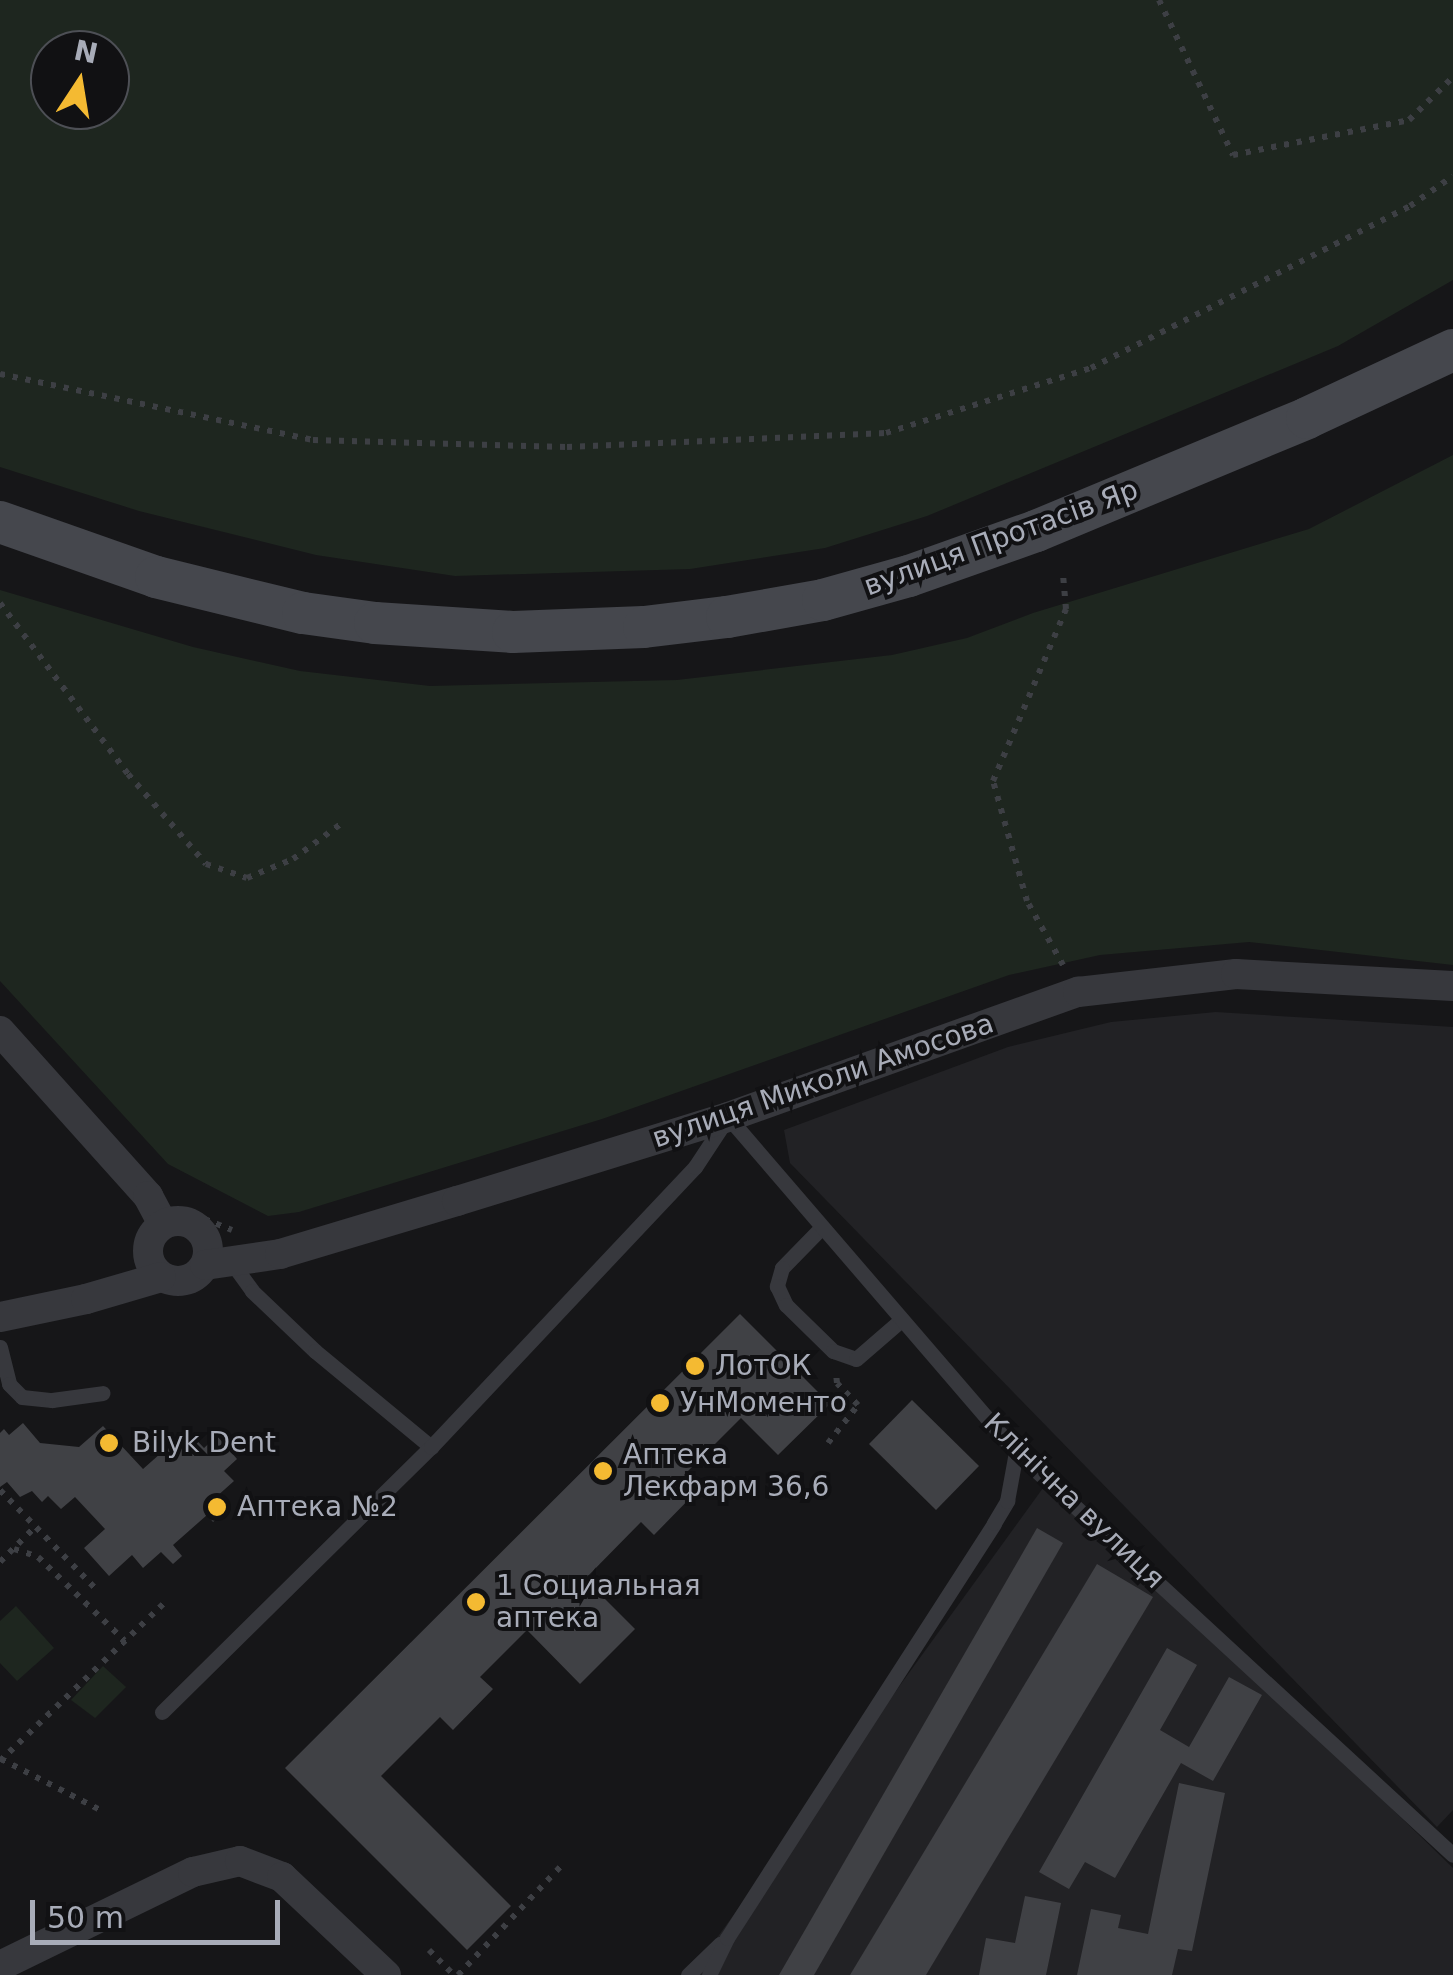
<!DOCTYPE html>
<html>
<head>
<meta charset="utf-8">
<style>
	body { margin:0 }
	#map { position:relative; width:1453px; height:1975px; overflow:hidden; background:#161618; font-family:"DejaVu Sans",sans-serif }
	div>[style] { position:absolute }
	.built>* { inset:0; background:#222225 }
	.green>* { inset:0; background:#1e261f }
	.building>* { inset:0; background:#404145 }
	.path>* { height:6px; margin-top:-3px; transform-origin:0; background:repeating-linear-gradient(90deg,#3d3f44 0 5px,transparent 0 13px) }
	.service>* { height:15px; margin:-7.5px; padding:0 7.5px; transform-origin:7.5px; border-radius:7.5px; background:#37383d }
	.minor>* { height:30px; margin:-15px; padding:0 15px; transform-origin:15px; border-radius:15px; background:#37383d }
	.minor>.ring { margin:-15px; padding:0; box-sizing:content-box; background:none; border:30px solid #37383d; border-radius:50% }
	.secondary>* { height:42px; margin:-21px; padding:0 21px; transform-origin:21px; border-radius:21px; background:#45474d }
	.dots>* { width:28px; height:28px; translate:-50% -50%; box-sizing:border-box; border:5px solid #111113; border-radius:50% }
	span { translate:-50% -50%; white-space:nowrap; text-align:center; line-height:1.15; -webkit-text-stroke:8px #111113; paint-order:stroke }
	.street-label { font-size:28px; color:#a8acb8 }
	.poi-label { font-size:28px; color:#a8acb8 }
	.left { translate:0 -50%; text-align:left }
	.north { position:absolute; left:30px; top:30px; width:100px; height:100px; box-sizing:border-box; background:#111113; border:2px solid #4d4f55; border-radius:50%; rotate:12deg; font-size:28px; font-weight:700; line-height:40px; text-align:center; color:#a8acb8 }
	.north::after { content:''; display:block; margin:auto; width:35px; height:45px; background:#f4ba32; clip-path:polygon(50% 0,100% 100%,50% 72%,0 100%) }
	.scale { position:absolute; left:30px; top:1900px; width:250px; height:45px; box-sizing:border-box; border:5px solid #a8acb8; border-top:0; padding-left:12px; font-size:30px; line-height:35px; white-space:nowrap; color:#a8acb8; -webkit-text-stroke:8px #111113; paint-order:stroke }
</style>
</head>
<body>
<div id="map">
	<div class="built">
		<div style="clip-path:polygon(1216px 1012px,1453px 1027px,1453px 1810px,1437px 1827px,790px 1163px,784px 1130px,1008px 1047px,1111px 1022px)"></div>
		<div style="clip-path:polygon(1051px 1477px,1453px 1868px,1453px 1975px,690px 1975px)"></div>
	</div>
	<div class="green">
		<div style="clip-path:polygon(evenodd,0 0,1453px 0,1453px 280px,1338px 346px,927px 516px,825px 548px,690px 569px,455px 576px,316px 555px,139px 511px,0 467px,0 0,50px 50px,110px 50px,110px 110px,50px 110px,50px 50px)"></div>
		<div style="clip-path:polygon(1453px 455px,1453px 965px,1249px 942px,1100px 955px,1009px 975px,602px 1119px,299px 1212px,268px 1216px,168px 1164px,0 981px,0 590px,193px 647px,300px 671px,430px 686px,677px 680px,892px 655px,967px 638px,1033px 613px,1309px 529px)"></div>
		<div style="clip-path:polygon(16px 1606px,54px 1648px,17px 1681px,0 1663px,0 1621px)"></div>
		<div style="clip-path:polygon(103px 1666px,126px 1687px,95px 1718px,71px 1700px)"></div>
	</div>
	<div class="building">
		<div style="clip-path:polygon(740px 1314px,830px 1404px,778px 1455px,741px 1418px,684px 1475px,699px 1489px,654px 1535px,641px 1522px,585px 1579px,635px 1629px,580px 1684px,527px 1630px,480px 1677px,493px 1689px,453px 1730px,440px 1717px,381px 1776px,511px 1906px,467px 1950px,285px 1768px)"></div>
		<div style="clip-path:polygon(912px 1400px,979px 1466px,936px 1510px,869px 1444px)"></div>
		<div style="clip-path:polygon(23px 1423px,40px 1443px,79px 1447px,103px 1426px,143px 1469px,187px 1430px,204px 1448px,217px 1436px,237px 1459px,224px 1471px,234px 1481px,215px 1498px,226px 1511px,213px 1522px,207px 1515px,173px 1545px,182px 1556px,173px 1564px,161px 1552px,143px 1568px,132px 1555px,109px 1576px,84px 1548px,105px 1529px,75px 1497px,61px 1509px,48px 1496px,42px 1502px,32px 1491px,20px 1497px,7px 1482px,0 1487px,0 1433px,4px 1429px,9px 1435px)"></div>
		<div style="clip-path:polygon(1037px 1528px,1063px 1543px,814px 1975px,779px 1975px)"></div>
		<div style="clip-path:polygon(1097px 1564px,1153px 1597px,926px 1975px,850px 1975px)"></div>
		<div style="clip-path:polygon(1167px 1648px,1197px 1665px,1160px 1730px,1189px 1747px,1229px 1677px,1262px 1695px,1213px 1781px,1181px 1763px,1115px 1878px,1085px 1862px,1069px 1889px,1039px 1872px)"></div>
		<div style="clip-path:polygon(1179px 1783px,1225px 1793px,1192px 1951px,1178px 1949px,1172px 1975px,1077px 1975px,1091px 1909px,1121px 1915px,1118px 1928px,1148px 1934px)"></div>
		<div style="clip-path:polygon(1025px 1896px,1061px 1903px,1046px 1975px,979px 1975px,986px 1938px,1015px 1943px)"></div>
	</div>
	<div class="path">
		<div style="left:1159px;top:0;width:172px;rotate:64.5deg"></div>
		<div style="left:1233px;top:155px;width:179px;rotate:-11.2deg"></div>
		<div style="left:1409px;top:120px;width:62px;rotate:-44.3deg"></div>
		<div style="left:0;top:374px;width:320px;rotate:11.9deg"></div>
		<div style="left:313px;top:440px;width:254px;rotate:1.6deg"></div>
		<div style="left:567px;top:447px;width:319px;rotate:-2.5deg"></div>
		<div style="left:886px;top:433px;width:215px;rotate:-17.6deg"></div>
		<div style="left:1091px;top:368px;width:358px;rotate:-26.9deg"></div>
		<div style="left:1410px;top:206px;width:52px;rotate:-34.9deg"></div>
		<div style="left:0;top:603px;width:214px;rotate:53.2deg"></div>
		<div style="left:128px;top:774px;width:119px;rotate:49.1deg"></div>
		<div style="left:206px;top:864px;width:43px;rotate:18.9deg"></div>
		<div style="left:247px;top:878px;width:50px;rotate:-22.4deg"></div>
		<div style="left:293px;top:859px;width:64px;rotate:-36.2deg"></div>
		<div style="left:1063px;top:965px;width:73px;rotate:-119.4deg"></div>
		<div style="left:1027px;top:901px;width:125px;rotate:-105.8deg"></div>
		<div style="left:993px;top:781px;width:187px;rotate:-67deg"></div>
		<div style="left:1066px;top:609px;width:33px;rotate:-95deg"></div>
		<div style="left:192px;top:1214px;width:43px;rotate:21.8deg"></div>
		<div style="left:828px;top:1443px;width:48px;rotate:-51.7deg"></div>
		<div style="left:858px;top:1405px;width:30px;rotate:-134deg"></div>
		<div style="left:837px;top:1383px;width:9px;rotate:-96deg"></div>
		<div style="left:0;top:1490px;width:139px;rotate:45.9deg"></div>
		<div style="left:14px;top:1549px;width:25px;rotate:18deg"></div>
		<div style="left:38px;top:1557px;width:120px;rotate:44deg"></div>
		<div style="left:0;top:1562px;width:49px;rotate:-45deg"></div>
		<div style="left:1px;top:1759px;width:114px;rotate:27.2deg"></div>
		<div style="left:0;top:1761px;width:231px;rotate:-43.9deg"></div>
		<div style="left:429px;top:1950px;width:35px;rotate:45deg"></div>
		<div style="left:458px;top:1975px;width:151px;rotate:-46.6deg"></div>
	</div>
	<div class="service">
		<div style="left:821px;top:1228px;width:56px;rotate:134.3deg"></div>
		<div style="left:782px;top:1268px;width:19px;rotate:106deg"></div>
		<div style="left:777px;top:1286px;width:21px;rotate:65deg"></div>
		<div style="left:786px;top:1305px;width:66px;rotate:44.4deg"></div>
		<div style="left:833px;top:1351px;width:24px;rotate:19deg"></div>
		<div style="left:856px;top:1359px;width:60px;rotate:-40.9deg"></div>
		<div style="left:232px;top:1263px;width:34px;rotate:54deg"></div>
		<div style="left:252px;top:1291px;width:87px;rotate:43.6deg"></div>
		<div style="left:315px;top:1351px;width:151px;rotate:39.6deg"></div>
		<div style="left:0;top:1347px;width:38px;rotate:76deg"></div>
		<div style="left:9px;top:1384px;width:18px;rotate:45deg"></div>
		<div style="left:22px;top:1397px;width:30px;rotate:6deg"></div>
		<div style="left:52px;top:1400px;width:51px;rotate:-7.8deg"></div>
		<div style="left:162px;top:1712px;width:378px;rotate:-44.6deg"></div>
		<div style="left:431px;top:1447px;width:385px;rotate:-46.7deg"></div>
		<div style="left:695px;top:1167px;width:60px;rotate:-56.6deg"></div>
		<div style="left:728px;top:1117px;width:442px;rotate:49.3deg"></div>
		<div style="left:1016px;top:1452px;width:594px;rotate:42.68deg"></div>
		<div style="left:688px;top:1975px;width:45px;rotate:-44.1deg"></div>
		<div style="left:709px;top:1975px;width:41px;rotate:-64.1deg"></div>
		<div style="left:727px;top:1938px;width:493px;rotate:-57.2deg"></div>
		<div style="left:994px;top:1523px;width:26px;rotate:-59deg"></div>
		<div style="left:1007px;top:1501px;width:50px;rotate:-79.6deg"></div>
	</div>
	<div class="minor">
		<div style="left:0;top:1031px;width:222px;rotate:48.1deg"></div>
		<div style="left:148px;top:1196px;width:32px;rotate:62deg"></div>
		<div class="ring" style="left:148px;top:1221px;width:30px;height:30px"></div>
		<div style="left:205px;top:1265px;width:76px;rotate:-8.3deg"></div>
		<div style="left:280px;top:1254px;width:185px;rotate:-16.7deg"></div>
		<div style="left:457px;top:1201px;width:284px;rotate:-17.2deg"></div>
		<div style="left:728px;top:1117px;width:372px;rotate:-19.7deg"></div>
		<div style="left:1078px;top:992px;width:159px;rotate:-6.5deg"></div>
		<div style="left:1236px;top:974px;width:217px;rotate:3.2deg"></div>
		<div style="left:0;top:1317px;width:88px;rotate:-11.8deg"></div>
		<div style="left:86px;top:1299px;width:78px;rotate:-16.3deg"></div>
		<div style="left:0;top:1966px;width:215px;rotate:-26deg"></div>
		<div style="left:193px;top:1872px;width:48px;rotate:-13.2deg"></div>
		<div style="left:240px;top:1861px;width:45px;rotate:20.9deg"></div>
		<div style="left:282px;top:1877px;width:143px;rotate:43.3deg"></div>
	</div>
	<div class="secondary">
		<div style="left:0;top:522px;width:165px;rotate:19.4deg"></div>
		<div style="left:156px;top:577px;width:151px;rotate:13.8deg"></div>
		<div style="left:303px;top:613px;width:73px;rotate:7.9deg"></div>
		<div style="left:375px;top:623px;width:138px;rotate:3.7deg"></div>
		<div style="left:513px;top:632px;width:131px;rotate:-2.2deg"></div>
		<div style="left:644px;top:627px;width:84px;rotate:-6.9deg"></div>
		<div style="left:727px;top:617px;width:97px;rotate:-10deg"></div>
		<div style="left:823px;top:600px;width:89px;rotate:-15.6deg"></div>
		<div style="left:909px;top:576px;width:135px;rotate:-19.5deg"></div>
		<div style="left:1036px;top:531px;width:294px;rotate:-22.6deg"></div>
		<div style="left:1307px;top:418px;width:161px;rotate:-25deg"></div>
	</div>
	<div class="dots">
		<div style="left:695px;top:1366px;background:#f4ba32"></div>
		<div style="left:660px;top:1403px;background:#f4ba32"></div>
		<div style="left:109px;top:1443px;background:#f4ba32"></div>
		<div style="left:603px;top:1471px;background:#f4ba32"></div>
		<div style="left:217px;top:1507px;background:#f4ba32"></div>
		<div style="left:476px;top:1602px;background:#f4ba32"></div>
	</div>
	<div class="street-label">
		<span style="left:1001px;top:538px;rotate:-20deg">вулиця Протасів Яр</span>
		<span style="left:823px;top:1081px;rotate:-19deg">вулиця Миколи Амосова</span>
		<span style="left:1074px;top:1501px;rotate:44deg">Клінічна вулиця</span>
	</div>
	<div class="poi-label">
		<span class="left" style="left:715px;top:1366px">ЛотОК</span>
		<span class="left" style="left:680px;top:1403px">УнМоменто</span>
		<span class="left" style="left:132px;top:1443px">Bilyk Dent</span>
		<span class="left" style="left:623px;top:1471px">Аптека<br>Лекфарм 36,6</span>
		<span class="left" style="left:237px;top:1507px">Аптека №2</span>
		<span class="left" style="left:496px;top:1602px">1 Социальная<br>аптека</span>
	</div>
	<div class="north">N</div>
	<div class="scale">50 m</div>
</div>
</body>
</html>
